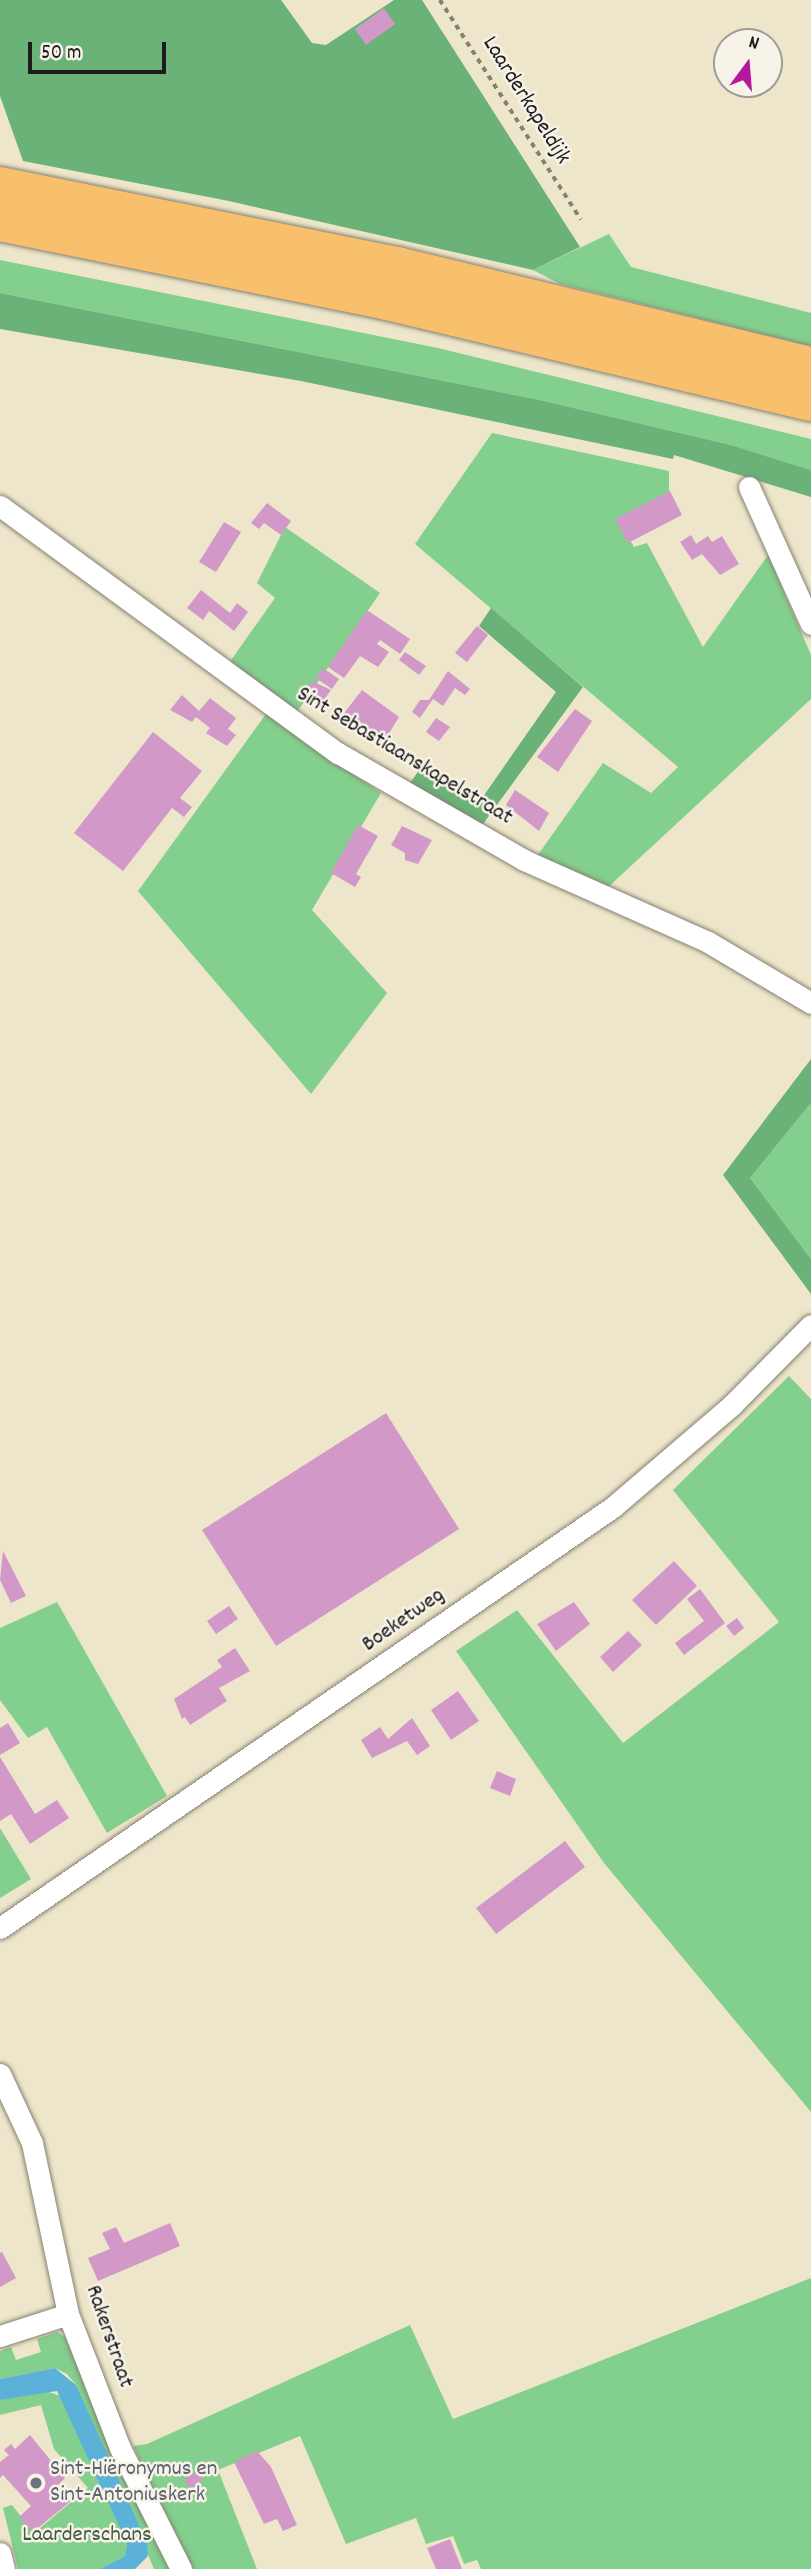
<!DOCTYPE html>
<html>
<head>
<meta charset="utf-8">
<style>
	body { margin:0 }
	#map { position:relative; width:811px; height:2569px; overflow:hidden; background:#eee6ca; font-family:Dekko,sans-serif }
	div>[style] { position:absolute }
	.green>* { inset:0; background:#83cf8d }
	.forest>* { inset:0; background:#6ab278 }
	.water>* { inset:0; background:#5cb1d8 }
	.building>* { inset:0; background:#d299c8 }
	.path>* { height:3.5px; margin-top:-1.75px; transform-origin:0; background:repeating-linear-gradient(90deg,#858173 0 5px,transparent 0 10px) }
	.roads { filter:drop-shadow(0 0 2px #858173) drop-shadow(0 0 2px #858173) }
	.street>* { height:21px; margin:-10.5px; padding:0 10.5px; transform-origin:10.5px; border-radius:10.5px; background:#fff }
	.highway>* { height:38px; margin:-19px; padding:0 19px; transform-origin:19px; border-radius:19px; background:#f8bf6c }
	.dots>* { width:19px; height:19px; translate:-50% -50%; box-sizing:border-box; border:4px solid #f7f3e8; border-radius:50% }
	span { translate:-50% -50%; white-space:nowrap; text-align:center; line-height:1.15; -webkit-text-stroke:5px #f7f3e8; paint-order:stroke }
	.street-label { font-size:23px; color:#1c1c1c }
	.worship-label { font-size:23px; color:#5b616d }
	.left { translate:0 -50%; text-align:left }
	.park-label { font-size:23px; color:#405b44 }
	.north { position:absolute; left:713px; top:28px; width:70px; height:70px; box-sizing:border-box; background:#f7f3e8; border:2px solid #9f9d96; border-radius:50%; rotate:16deg; font-size:19px; font-weight:700; line-height:28px; text-align:center; color:#1c1c1c }
	.north::after { content:''; display:block; margin:auto; width:24px; height:32px; background:#b5179e; clip-path:polygon(50% 0,100% 100%,50% 72%,0 100%) }
	.scale { position:absolute; left:28px; top:42px; width:138px; height:32px; box-sizing:border-box; border:4px solid #1c1c1c; border-top:0; padding-left:9px; font-size:21px; line-height:24px; white-space:nowrap; color:#1c1c1c; -webkit-text-stroke:5px #f7f3e8; paint-order:stroke }
</style>
</head>
<body>
<div id="map">
	<div class="green">
		<div style="clip-path:polygon(609px 234px,631px 267px,811px 313px,811px 346px,560px 284px,533px 270px)"></div>
		<div style="clip-path:polygon(0 260px,438px 348px,811px 439px,811px 470px,731px 445px,540px 400px,0 293px)"></div>
		<div style="clip-path:polygon(492px 433px,669px 471px,669px 495px,620px 522px,634px 547px,647px 543px,703px 647px,768px 555px,811px 655px,811px 699px,605px 890px,535px 859px,603px 763px,651px 793px,678px 767px,415px 544px)"></div>
		<div style="clip-path:polygon(285px 527px,380px 593px,297px 712px,229px 663px,275px 598px,257px 583px)"></div>
		<div style="clip-path:polygon(266px 714px,381px 793px,312px 910px,387px 993px,311px 1094px,138px 891px)"></div>
		<div style="clip-path:polygon(811px 1103px,811px 1259px,750px 1178px)"></div>
		<div style="clip-path:polygon(789px 1376px,811px 1399px,811px 2112px,604px 1863px,456px 1651px,517px 1610px,623px 1743px,779px 1622px,673px 1490px)"></div>
		<div style="clip-path:polygon(57px 1602px,167px 1796px,107px 1833px,47px 1727px,28px 1738px,0 1700px,0 1628px)"></div>
		<div style="clip-path:polygon(0 1828px,31px 1879px,0 1898px)"></div>
		<div style="clip-path:polygon(811px 2278px,811px 2569px,481px 2569px,477px 2560px,464px 2564px,453px 2536px,426px 2544px,416px 2518px,346px 2544px,300px 2436px,218px 2470px,257px 2569px,193px 2569px,133px 2446px,147px 2444px,410px 2325px,453px 2419px)"></div>
		<div style="clip-path:polygon(57px 2332px,65px 2337px,115px 2456px,171px 2569px,154px 2569px,76px 2385px,67px 2374px,55px 2368px,0 2379px,0 2351px,11px 2347px,16px 2360px,41px 2352px,37px 2339px)"></div>
		<div style="clip-path:polygon(42px 2390px,61px 2396px,127px 2543px,125px 2556px,100px 2569px,18px 2569px,3px 2508px,12px 2505px,34px 2533px,88px 2488px,54px 2449px,41px 2405px,0 2415px,0 2400px)"></div>
	</div>
	<div class="forest">
		<div style="clip-path:polygon(0 0,281px 0,312px 43px,326px 45px,394px 0,422px 0,580px 247px,533px 270px,229px 201px,23px 161px,0 96px)"></div>
		<div style="clip-path:polygon(0 293px,540px 400px,731px 445px,811px 470px,811px 497px,674px 455px,673px 459px,301px 381px,0 329px)"></div>
		<div style="clip-path:polygon(491px 608px,583px 687px,480px 828px,407px 787px,420px 769px,480px 801px,556px 692px,479px 626px)"></div>
		<div style="clip-path:polygon(811px 1059px,811px 1103px,750px 1178px,811px 1259px,811px 1294px,723px 1175px)"></div>
	</div>
	<div class="water">
		<div style="clip-path:polygon(55px 2368px,76px 2385px,147px 2543px,148px 2556px,135px 2569px,100px 2569px,125px 2556px,127px 2543px,57px 2391px,0 2400px,0 2379px)"></div>
	</div>
	<div class="building">
		<div style="clip-path:polygon(384px 8px,395px 24px,366px 45px,355px 29px)"></div>
		<div style="clip-path:polygon(670px 491px,682px 515px,628px 543px,615px 519px)"></div>
		<div style="clip-path:polygon(267px 503px,291px 521px,281px 535px,264px 523px,259px 529px,251px 523px)"></div>
		<div style="clip-path:polygon(224px 522px,241px 532px,216px 572px,199px 562px)"></div>
		<div style="clip-path:polygon(691px 535px,696px 544px,708px 536px,712px 542px,722px 536px,739px 564px,720px 575px,702px 554px,692px 560px,680px 542px)"></div>
		<div style="clip-path:polygon(201px 590px,230px 613px,237px 603px,248px 612px,234px 631px,209px 611px,203px 620px,187px 608px)"></div>
		<div style="clip-path:polygon(367px 610px,410px 639px,400px 654px,380px 640px,377px 644px,389px 652px,378px 667px,360px 656px,344px 678px,328px 667px)"></div>
		<div style="clip-path:polygon(477px 626px,488px 635px,467px 662px,455px 653px)"></div>
		<div style="clip-path:polygon(405px 652px,426px 666px,419px 675px,399px 660px)"></div>
		<div style="clip-path:polygon(323px 668px,339px 679px,332px 689px,316px 678px)"></div>
		<div style="clip-path:polygon(448px 671px,470px 689px,465px 695px,455px 688px,443px 706px,433px 699px,420px 718px,412px 712px,420px 700px,429px 700px)"></div>
		<div style="clip-path:polygon(312px 681px,331px 690px,321px 704px,304px 693px)"></div>
		<div style="clip-path:polygon(362px 690px,399px 717px,383px 743px,341px 717px)"></div>
		<div style="clip-path:polygon(182px 695px,199px 711px,210px 698px,236px 718px,228px 729px,236px 735px,227px 746px,206px 733px,210px 728px,196px 717px,192px 722px,170px 710px)"></div>
		<div style="clip-path:polygon(575px 709px,592px 721px,558px 772px,537px 757px)"></div>
		<div style="clip-path:polygon(436px 718px,450px 727px,439px 741px,426px 732px)"></div>
		<div style="clip-path:polygon(153px 732px,202px 771px,180px 798px,192px 807px,184px 817px,172px 808px,123px 871px,74px 833px)"></div>
		<div style="clip-path:polygon(515px 790px,549px 813px,539px 831px,506px 805px)"></div>
		<div style="clip-path:polygon(358px 825px,378px 836px,356px 874px,361px 877px,355px 887px,331px 873px)"></div>
		<div style="clip-path:polygon(402px 826px,432px 840px,418px 864px,405px 860px,405px 853px,391px 845px)"></div>
		<div style="clip-path:polygon(386px 1413px,459px 1529px,276px 1646px,202px 1530px)"></div>
		<div style="clip-path:polygon(3px 1551px,26px 1596px,11px 1603px,0 1580px)"></div>
		<div style="clip-path:polygon(674px 1561px,697px 1586px,656px 1625px,632px 1600px)"></div>
		<div style="clip-path:polygon(700px 1589px,725px 1623px,684px 1655px,675px 1643px,704px 1621px,687px 1599px)"></div>
		<div style="clip-path:polygon(574px 1602px,590px 1624px,556px 1651px,537px 1624px)"></div>
		<div style="clip-path:polygon(229px 1606px,238px 1619px,216px 1634px,207px 1621px)"></div>
		<div style="clip-path:polygon(737px 1618px,744px 1628px,734px 1636px,726px 1626px)"></div>
		<div style="clip-path:polygon(628px 1631px,642px 1645px,613px 1672px,600px 1657px)"></div>
		<div style="clip-path:polygon(235px 1648px,250px 1671px,219px 1688px,227px 1701px,190px 1725px,185px 1717px,182px 1719px,174px 1699px,222px 1667px,217px 1660px)"></div>
		<div style="clip-path:polygon(458px 1691px,479px 1721px,451px 1740px,431px 1710px)"></div>
		<div style="clip-path:polygon(412px 1718px,430px 1746px,417px 1755px,407px 1741px,372px 1758px,361px 1740px,380px 1727px,388px 1739px)"></div>
		<div style="clip-path:polygon(8px 1723px,20px 1743px,0 1755px,0 1728px)"></div>
		<div style="clip-path:polygon(0 1757px,35px 1814px,57px 1800px,69px 1818px,30px 1844px,11px 1814px,0 1821px)"></div>
		<div style="clip-path:polygon(497px 1771px,516px 1779px,510px 1796px,490px 1788px)"></div>
		<div style="clip-path:polygon(565px 1841px,585px 1867px,496px 1934px,476px 1908px)"></div>
		<div style="clip-path:polygon(170px 2223px,180px 2246px,98px 2281px,88px 2258px,110px 2249px,102px 2233px,116px 2227px,124px 2243px)"></div>
		<div style="clip-path:polygon(2px 2252px,16px 2278px,0 2287px,0 2253px)"></div>
		<div style="clip-path:polygon(30px 2435px,65px 2478px,57px 2486px,71px 2501px,33px 2532px,19px 2517px,31px 2506px,3px 2475px,0 2478px,0 2462px,9px 2455px,4px 2450px,11px 2444px,15px 2449px)"></div>
		<div style="clip-path:polygon(257px 2451px,271px 2467px,297px 2525px,283px 2531px,277px 2519px,264px 2524px,234px 2462px)"></div>
		<div style="clip-path:polygon(198px 2471px,204px 2480px,190px 2489px,184px 2479px)"></div>
		<div style="clip-path:polygon(450px 2539px,462px 2569px,436px 2569px,427px 2548px)"></div>
	</div>
	<div class="path">
		<div style="left:440px;top:0;width:261px;rotate:57.3deg"></div>
	</div>
	<div class="roads">
		<div class="street">
			<div style="left:749px;top:487px;width:150px;rotate:65.7deg"></div>
			<div style="left:0;top:506px;width:419px;rotate:36.2deg"></div>
			<div style="left:338px;top:753px;width:215px;rotate:29.9deg"></div>
			<div style="left:524px;top:860px;width:201px;rotate:24deg"></div>
			<div style="left:708px;top:942px;width:120px;rotate:30.6deg"></div>
			<div style="left:0;top:1928px;width:744px;rotate:-34.48deg"></div>
			<div style="left:613px;top:1507px;width:157px;rotate:-40.6deg"></div>
			<div style="left:732px;top:1405px;width:112px;rotate:-45.4deg"></div>
			<div style="left:0;top:2074px;width:76px;rotate:65.1deg"></div>
			<div style="left:32px;top:2143px;width:175px;rotate:78.1deg"></div>
			<div style="left:68px;top:2314px;width:144px;rotate:68.8deg"></div>
			<div style="left:120px;top:2448px;width:136px;rotate:63.2deg"></div>
			<div style="left:0;top:2336px;width:71px;rotate:-17.9deg"></div>
			<div style="left:0;top:2553px;width:16px;rotate:76deg"></div>
		</div>
		<div class="highway">
			<div style="left:0;top:186px;width:405px;rotate:11.4deg"></div>
			<div style="left:397px;top:266px;width:426px;rotate:13.6deg"></div>
			<div style="left:0;top:222px;width:395px;rotate:11.5deg"></div>
			<div style="left:387px;top:301px;width:436px;rotate:13.4deg"></div>
		</div>
	</div>
	<div class="dots">
		<div style="left:36px;top:2483px;background:#6b7280"></div>
	</div>
	<div class="street-label">
		<span style="left:525px;top:101px;rotate:58deg">Laarderkapeldijk</span>
		<span style="left:404px;top:757px;rotate:31deg">Sint Sebastiaanskapelstraat</span>
		<span style="left:404px;top:1621px;rotate:-35deg">Boeketweg</span>
		<span style="left:108px;top:2337px;rotate:71deg">Rakerstraat</span>
	</div>
	<div class="worship-label">
		<span class="left" style="left:50px;top:2483px">Sint-Hiëronymus en<br>Sint-Antoniuskerk</span>
	</div>
	<div class="park-label">
		<span style="left:87px;top:2536px">Laarderschans</span>
	</div>
	<div class="north">N</div>
	<div class="scale">50 m</div>
</div>
</body>
</html>
